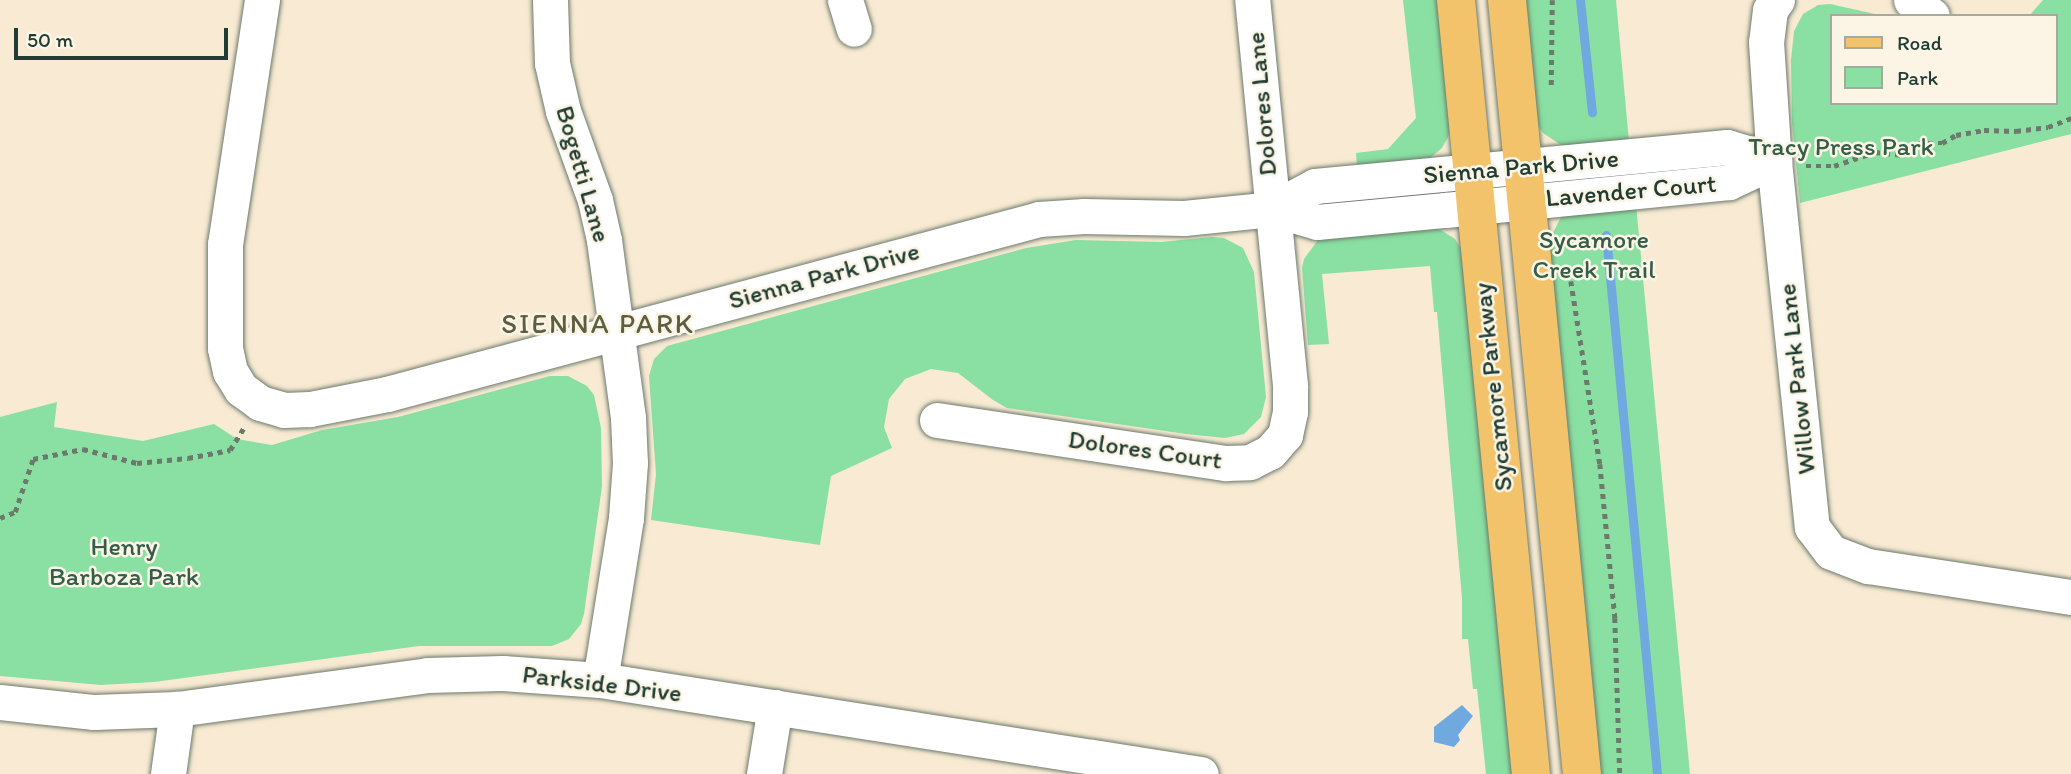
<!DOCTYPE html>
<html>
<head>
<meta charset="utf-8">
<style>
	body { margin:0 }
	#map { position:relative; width:2071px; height:774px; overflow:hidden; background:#f8ead3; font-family:Itim,sans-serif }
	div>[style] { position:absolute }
	.green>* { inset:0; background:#8ae0a2 }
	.water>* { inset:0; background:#70a9df }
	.stream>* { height:9px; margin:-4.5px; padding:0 4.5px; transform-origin:4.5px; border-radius:4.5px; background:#70a9df }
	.path>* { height:4.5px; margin-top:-2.25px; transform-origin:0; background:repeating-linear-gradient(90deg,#6b7a6c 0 5px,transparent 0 10px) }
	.roads { filter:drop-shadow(0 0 2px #6b7a6c) drop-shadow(0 0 2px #6b7a6c) }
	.minor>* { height:35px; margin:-17.5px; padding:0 17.5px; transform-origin:17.5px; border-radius:17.5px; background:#fff }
	.major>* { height:38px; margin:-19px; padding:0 19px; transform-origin:19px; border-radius:19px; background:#f2c36a }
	span { translate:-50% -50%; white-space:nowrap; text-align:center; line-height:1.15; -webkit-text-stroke:5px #fcf5e5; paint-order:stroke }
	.street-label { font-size:26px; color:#1f3d34 }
	.park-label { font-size:26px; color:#345e4a }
	.neighbourhood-label { font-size:28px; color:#5c5e40; letter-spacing:2px }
	.legend { position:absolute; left:1830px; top:14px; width:228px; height:91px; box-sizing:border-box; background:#fcf5e5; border:2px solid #a4ab9e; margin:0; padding:9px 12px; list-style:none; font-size:21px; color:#1f3d34 }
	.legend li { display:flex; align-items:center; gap:14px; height:35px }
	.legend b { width:35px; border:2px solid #a4ab9e }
	.scale { position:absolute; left:14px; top:28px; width:214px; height:32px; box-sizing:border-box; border:4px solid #1f3d34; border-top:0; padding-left:9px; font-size:21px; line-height:24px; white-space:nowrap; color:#1f3d34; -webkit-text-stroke:5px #fcf5e5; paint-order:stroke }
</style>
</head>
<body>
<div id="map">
	<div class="green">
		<div style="clip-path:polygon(1403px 0,1439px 0,1451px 128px,1448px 137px,1442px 148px,1429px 159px,1357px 168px,1356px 153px,1388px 149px,1416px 118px)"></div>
		<div style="clip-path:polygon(1524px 0,1616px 0,1629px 142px,1564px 147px,1543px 133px,1537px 124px)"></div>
		<div style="clip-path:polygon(2043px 0,2071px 0,2071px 134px,1800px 203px,1792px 123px,1791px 60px,1794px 31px,1803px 14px,1818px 5px,1830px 4px,1884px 16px,1831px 16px,1831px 103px,2055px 103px,2055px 16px,2029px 16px)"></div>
		<div style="clip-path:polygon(1636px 204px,1690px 774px,1599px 774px,1549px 241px,1561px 217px,1571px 212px)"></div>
		<div style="clip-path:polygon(1433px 225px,1455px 239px,1461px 249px,1514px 774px,1486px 774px,1477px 689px,1473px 689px,1468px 639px,1462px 639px,1462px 598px,1437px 312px,1434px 312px,1430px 266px,1322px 274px,1329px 344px,1308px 345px,1302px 268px,1304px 259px,1318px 240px,1327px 235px)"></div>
		<div style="clip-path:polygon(1212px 237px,1224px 238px,1243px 248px,1254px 272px,1266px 397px,1261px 417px,1244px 434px,1225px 438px,1186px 434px,1007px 408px,993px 400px,958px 373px,931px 369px,905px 379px,889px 399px,884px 427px,892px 448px,831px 476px,820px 545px,651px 520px,656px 474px,649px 376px,654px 359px,667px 346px,1026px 248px,1076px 240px,1161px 242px)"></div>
		<div style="clip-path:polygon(550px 376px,568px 376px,587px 386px,594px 395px,601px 428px,602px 486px,584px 614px,581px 624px,569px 639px,552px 646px,419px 646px,154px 682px,101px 685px,0 676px,0 417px,57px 402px,54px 427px,143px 441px,214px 424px,237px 439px,272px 445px,322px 430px,398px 417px)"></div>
	</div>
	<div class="water">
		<div style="clip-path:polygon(1462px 705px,1473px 716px,1458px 735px,1460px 740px,1454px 747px,1434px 742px,1434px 727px)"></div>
	</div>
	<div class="stream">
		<div style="left:1580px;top:0;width:113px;rotate:83.9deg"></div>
		<div style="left:1606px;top:235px;width:541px;rotate:84.59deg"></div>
	</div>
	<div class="path">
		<div style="left:1551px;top:85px;width:85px;rotate:-89.3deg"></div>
		<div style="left:1806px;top:166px;width:28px"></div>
		<div style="left:1834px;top:166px;width:43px;rotate:-18.9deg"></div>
		<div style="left:1875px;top:152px;width:30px;rotate:6deg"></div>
		<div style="left:1905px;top:155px;width:18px;rotate:-43deg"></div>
		<div style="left:1918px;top:143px;width:24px"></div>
		<div style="left:1942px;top:143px;width:16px;rotate:-30deg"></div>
		<div style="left:1956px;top:135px;width:28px;rotate:-10deg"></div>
		<div style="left:1984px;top:130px;width:32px;rotate:2deg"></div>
		<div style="left:2016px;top:131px;width:32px;rotate:-7deg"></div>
		<div style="left:2048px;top:127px;width:25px;rotate:-21deg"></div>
		<div style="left:1571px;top:281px;width:185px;rotate:81deg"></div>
		<div style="left:1600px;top:464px;width:155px;rotate:84.4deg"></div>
		<div style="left:1615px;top:618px;width:156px;rotate:88.2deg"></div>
		<div style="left:0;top:518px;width:16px;rotate:-22deg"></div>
		<div style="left:15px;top:512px;width:56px;rotate:-71.2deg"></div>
		<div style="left:33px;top:459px;width:51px;rotate:-11.3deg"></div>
		<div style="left:83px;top:449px;width:56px;rotate:14.5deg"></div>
		<div style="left:137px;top:463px;width:51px;rotate:-5.6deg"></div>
		<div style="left:188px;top:458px;width:43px;rotate:-10.8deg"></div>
		<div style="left:230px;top:450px;width:25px;rotate:-58deg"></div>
	</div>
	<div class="roads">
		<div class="minor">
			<div style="left:262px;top:0;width:247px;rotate:98.6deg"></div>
			<div style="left:225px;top:244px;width:104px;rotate:90deg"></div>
			<div style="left:225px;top:348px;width:24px;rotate:78deg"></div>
			<div style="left:230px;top:371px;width:21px;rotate:59deg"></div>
			<div style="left:241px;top:389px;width:24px;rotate:36deg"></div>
			<div style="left:260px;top:403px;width:25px;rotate:16deg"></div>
			<div style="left:284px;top:410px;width:26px;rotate:-2deg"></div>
			<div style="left:310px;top:409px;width:78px;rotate:-11deg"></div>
			<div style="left:387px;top:394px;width:675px;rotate:-15.02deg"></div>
			<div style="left:1039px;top:219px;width:45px;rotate:-3.8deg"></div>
			<div style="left:1084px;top:216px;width:100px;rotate:1.1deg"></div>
			<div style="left:1184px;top:218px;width:88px;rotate:-5.8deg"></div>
			<div style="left:1272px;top:209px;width:49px;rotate:-28.1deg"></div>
			<div style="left:1315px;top:186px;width:414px;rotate:-5.4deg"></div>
			<div style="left:1727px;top:147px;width:49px;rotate:16.6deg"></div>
			<div style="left:550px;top:0;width:63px;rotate:88.2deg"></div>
			<div style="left:552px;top:63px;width:49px;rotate:77.1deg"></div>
			<div style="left:563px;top:111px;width:95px;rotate:70.2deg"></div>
			<div style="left:595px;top:200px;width:41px;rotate:77.3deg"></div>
			<div style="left:604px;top:240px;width:180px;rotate:82.3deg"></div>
			<div style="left:628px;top:418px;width:45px;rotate:87.5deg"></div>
			<div style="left:630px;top:463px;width:55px;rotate:94.2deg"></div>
			<div style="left:626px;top:518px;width:164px;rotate:99.1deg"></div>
			<div style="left:845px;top:0;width:30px;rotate:73deg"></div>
			<div style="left:1777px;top:0;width:12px;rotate:125deg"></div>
			<div style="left:1770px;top:10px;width:32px;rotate:97deg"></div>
			<div style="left:1766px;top:42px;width:119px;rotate:86.2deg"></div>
			<div style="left:1774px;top:161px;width:368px;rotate:84.1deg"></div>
			<div style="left:1812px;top:527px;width:31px;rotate:53deg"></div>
			<div style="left:1831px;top:552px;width:40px;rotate:21deg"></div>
			<div style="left:1868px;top:566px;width:205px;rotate:8.7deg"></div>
			<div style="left:1911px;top:0;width:26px;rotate:37deg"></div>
			<div style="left:1272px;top:209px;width:47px;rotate:16.1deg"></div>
			<div style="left:1317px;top:222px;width:129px;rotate:-5.4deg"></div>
			<div style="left:1445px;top:210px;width:285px;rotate:-5.6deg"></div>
			<div style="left:1729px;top:182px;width:50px;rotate:-25deg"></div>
			<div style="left:937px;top:420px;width:292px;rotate:8.5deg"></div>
			<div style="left:1226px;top:463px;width:24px;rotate:-2deg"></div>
			<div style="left:1250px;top:462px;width:22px;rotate:-27deg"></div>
			<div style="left:1270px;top:452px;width:23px;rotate:-49deg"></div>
			<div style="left:1285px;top:435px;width:24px;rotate:-78deg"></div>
			<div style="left:1290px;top:412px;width:27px;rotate:-90deg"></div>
			<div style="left:1290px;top:385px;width:387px;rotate:-95.6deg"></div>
			<div style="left:0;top:702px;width:95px;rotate:6.1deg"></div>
			<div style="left:94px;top:712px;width:83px;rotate:-2.1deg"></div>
			<div style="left:177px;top:709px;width:252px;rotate:-7.7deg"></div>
			<div style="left:427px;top:675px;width:76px;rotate:-1.5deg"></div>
			<div style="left:503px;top:673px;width:97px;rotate:4.1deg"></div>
			<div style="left:600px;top:680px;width:608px;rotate:8.89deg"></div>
			<div style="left:168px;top:774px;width:66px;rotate:-82.1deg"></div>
			<div style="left:764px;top:774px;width:68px;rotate:-80.7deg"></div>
		</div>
		<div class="major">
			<div style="left:1456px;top:0;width:778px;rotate:84.47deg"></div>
			<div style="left:1507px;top:0;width:778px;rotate:84.47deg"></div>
		</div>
	</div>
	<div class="street-label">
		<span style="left:1262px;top:104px;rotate:-95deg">Dolores Lane</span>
		<span style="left:1521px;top:167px;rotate:-5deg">Sienna Park Drive</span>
		<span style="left:583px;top:174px;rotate:74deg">Bogetti Lane</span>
		<span style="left:1631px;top:191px;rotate:-5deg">Lavender Court</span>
		<span style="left:824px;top:276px;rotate:-15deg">Sienna Park Drive</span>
		<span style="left:1797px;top:379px;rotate:-96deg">Willow Park Lane</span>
		<span style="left:1493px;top:387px;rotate:-96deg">Sycamore Parkway</span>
		<span style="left:1145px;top:450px;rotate:8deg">Dolores Court</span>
		<span style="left:602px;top:684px;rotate:7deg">Parkside Drive</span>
	</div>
	<div class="park-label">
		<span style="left:1841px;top:147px">Tracy Press Park</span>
		<span style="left:1594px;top:255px">Sycamore<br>Creek Trail</span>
		<span style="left:124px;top:562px">Henry<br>Barboza Park</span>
	</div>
	<div class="neighbourhood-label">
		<span style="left:598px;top:323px">SIENNA PARK</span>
	</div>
	<ul class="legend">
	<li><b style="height:9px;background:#f2c36a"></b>Road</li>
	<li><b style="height:19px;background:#8ae0a2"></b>Park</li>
	</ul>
	<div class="scale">50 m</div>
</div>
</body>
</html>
